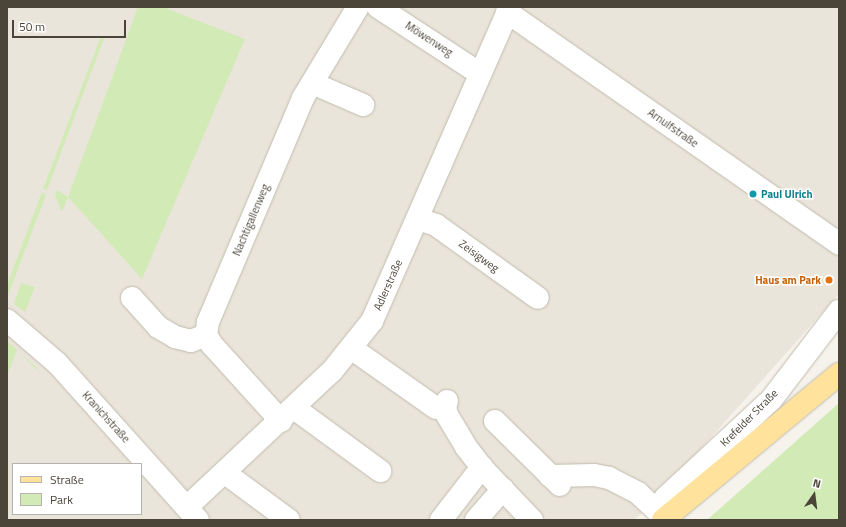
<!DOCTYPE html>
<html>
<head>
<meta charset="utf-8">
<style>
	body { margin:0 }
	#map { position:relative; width:846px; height:527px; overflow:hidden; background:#f6f3ec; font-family:"Titillium Web",sans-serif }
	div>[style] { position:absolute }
	.residential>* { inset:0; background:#eae5da }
	.green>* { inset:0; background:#d2eab5 }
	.roads { filter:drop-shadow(0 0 1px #c2bbae) drop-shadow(0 0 1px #c2bbae) }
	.minor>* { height:22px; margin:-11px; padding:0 11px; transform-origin:11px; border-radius:11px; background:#fff }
	.major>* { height:22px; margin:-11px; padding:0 11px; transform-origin:11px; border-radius:11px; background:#ffe39c }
	.dots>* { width:11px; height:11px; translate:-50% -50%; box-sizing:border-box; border:2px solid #fff; border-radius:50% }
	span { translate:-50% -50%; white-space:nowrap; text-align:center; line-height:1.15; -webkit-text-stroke:3px #fff; paint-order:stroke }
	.street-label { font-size:11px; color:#4b4439 }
	.culture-label { font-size:11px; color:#0d838f; font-weight:700 }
	.left { translate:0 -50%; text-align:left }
	.food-label { font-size:11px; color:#c56008; font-weight:700 }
	.right { translate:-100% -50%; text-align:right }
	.frame { position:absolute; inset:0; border:8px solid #4b4439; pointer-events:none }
	.legend { position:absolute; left:12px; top:463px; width:130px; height:52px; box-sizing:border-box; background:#fff; border:1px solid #b7b4b0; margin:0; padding:5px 7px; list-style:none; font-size:12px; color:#4b4439 }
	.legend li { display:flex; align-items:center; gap:8px; height:20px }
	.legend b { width:20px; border:1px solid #b7b4b0 }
	.north { position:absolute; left:794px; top:475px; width:40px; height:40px; -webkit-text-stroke:3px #fff; paint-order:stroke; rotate:14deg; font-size:11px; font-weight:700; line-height:16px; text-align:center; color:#4b4439 }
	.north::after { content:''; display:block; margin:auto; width:14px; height:18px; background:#4b4439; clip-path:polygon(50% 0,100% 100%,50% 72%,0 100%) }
	.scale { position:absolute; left:12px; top:20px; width:114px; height:18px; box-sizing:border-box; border:2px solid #4b4439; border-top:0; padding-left:5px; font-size:12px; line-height:14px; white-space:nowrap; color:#4b4439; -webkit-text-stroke:3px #fff; paint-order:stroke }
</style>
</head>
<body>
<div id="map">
	<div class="residential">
		<div style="clip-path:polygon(evenodd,7px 7px,839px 7px,839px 294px,649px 507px,634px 520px,7px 520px,7px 7px,13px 464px,141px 464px,141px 514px,13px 514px,13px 464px)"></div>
	</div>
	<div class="green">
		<div style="clip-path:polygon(138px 7px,163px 7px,245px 39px,142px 279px,68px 197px,62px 212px,55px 195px,57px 190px,68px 197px)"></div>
		<div style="clip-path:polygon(101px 36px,104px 38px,47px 190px,43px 189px)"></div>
		<div style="clip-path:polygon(42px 192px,46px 195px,7px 298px,7px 285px)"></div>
		<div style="clip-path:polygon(21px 283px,35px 287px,25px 312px,14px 304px)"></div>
		<div style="clip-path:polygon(7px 341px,17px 350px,35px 366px,42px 375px,17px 350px,7px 376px)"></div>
		<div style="clip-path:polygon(839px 403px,839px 520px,707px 520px)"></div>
	</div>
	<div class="roads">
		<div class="minor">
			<div style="left:378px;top:7px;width:121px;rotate:33.2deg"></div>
			<div style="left:507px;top:12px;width:405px;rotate:34.9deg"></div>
			<div style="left:312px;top:83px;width:56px;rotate:23.3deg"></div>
			<div style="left:418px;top:219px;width:19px;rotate:18deg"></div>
			<div style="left:436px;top:225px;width:125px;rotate:35.6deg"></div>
			<div style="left:132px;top:298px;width:39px;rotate:48deg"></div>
			<div style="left:158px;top:327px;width:20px;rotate:30deg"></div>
			<div style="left:175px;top:337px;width:16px;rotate:14deg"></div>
			<div style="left:191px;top:341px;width:16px;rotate:-22deg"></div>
			<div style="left:7px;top:320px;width:66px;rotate:40.7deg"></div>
			<div style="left:57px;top:363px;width:211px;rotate:48.1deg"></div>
			<div style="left:351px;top:348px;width:104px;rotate:35.2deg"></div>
			<div style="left:447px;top:401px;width:6px;rotate:108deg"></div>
			<div style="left:445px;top:407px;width:8px;rotate:76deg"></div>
			<div style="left:447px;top:415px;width:37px;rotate:59deg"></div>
			<div style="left:466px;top:447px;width:31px;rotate:52deg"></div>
			<div style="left:485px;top:471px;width:68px;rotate:46.2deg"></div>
			<div style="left:294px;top:408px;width:107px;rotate:36.2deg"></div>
			<div style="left:281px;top:421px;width:103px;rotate:-132.2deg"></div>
			<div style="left:212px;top:345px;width:12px;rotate:-121deg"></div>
			<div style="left:206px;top:335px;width:13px;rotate:-81deg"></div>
			<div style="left:208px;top:322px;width:243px;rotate:-67deg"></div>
			<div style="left:303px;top:98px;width:106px;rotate:-58.9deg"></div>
			<div style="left:495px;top:421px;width:91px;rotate:44.6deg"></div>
			<div style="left:225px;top:473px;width:79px;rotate:36.3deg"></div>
			<div style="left:550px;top:476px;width:44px;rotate:-1.3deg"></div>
			<div style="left:594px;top:475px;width:15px;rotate:11deg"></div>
			<div style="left:609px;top:478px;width:33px;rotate:27deg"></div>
			<div style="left:638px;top:493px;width:37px;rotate:43deg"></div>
			<div style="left:665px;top:498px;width:144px;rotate:-42.8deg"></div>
			<div style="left:771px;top:400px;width:112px;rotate:-52.6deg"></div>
			<div style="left:187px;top:507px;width:199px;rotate:-43.2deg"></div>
			<div style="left:332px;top:371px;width:64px;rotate:-51.3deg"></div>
			<div style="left:372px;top:321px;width:343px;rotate:-66.3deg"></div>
			<div style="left:441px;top:520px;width:67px;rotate:-52.3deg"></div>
			<div style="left:476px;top:520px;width:41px;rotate:-48.9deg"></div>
		</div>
		<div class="major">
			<div style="left:663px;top:520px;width:229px;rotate:-39.7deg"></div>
		</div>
	</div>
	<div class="dots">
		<div style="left:753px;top:194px;background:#0f9aa8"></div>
		<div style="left:829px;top:280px;background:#e8710a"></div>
	</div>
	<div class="street-label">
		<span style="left:429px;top:39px;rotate:33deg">Möwenweg</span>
		<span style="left:673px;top:128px;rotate:35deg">Arnulfstraße</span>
		<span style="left:251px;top:220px;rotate:-67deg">Nachtigallenweg</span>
		<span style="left:479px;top:256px;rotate:36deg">Zeisigweg</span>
		<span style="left:388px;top:285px;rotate:-66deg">Adlerstraße</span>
		<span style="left:106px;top:417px;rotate:48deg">Kranichstraße</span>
		<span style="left:749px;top:418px;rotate:-45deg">Krefelder Straße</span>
	</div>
	<div class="culture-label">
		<span class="left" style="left:761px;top:194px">Paul Ulrich</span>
	</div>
	<div class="food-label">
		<span class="right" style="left:821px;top:280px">Haus am Park</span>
	</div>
	<div class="frame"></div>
	<ul class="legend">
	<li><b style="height:5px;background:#ffe39c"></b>Straße</li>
	<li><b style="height:11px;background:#d2eab5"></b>Park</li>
	</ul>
	<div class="north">N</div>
	<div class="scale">50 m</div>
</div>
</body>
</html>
